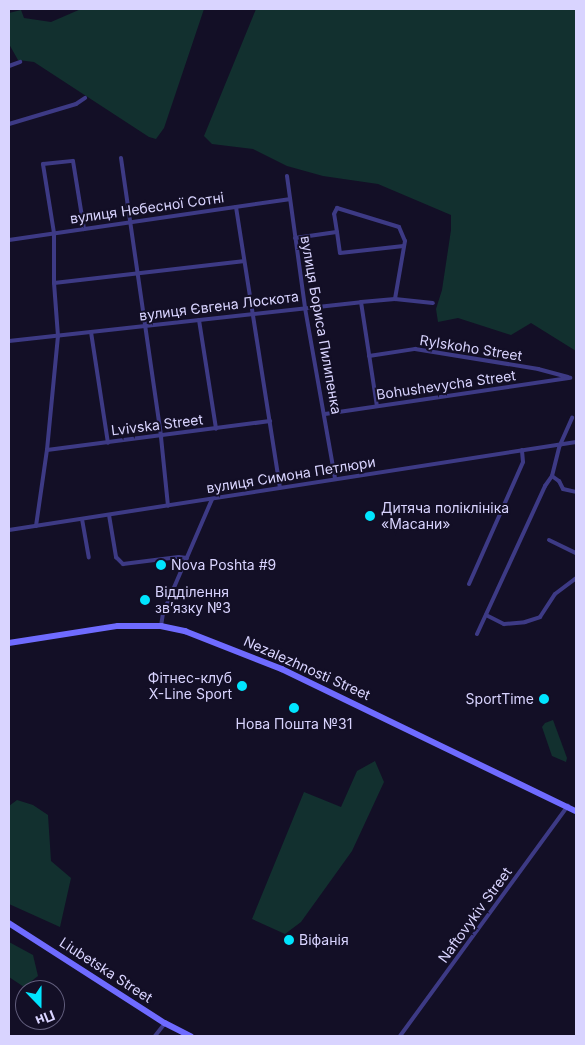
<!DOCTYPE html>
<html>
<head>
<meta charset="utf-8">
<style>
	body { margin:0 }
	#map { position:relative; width:585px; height:1045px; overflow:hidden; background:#130f26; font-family:Inter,sans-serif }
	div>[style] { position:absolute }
	.green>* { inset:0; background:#12302f }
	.street>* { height:4px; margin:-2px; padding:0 2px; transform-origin:2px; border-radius:2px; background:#3d3a85 }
	.secondary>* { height:5.5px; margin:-2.75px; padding:0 2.75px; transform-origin:2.75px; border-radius:2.75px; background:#6f6bff }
	.dots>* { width:14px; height:14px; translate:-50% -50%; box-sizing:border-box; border:2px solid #130f26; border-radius:50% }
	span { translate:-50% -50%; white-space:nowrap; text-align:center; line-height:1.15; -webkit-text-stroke:4px #130f26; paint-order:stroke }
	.street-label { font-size:14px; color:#d9d4ff }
	.poi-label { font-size:14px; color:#d9d4ff }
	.left { translate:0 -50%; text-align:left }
	.right { translate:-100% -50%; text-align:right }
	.frame { position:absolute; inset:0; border:10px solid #d9d4ff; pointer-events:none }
	.north { position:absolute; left:15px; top:980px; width:50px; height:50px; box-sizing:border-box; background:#130f26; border:1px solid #625e7d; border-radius:50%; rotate:158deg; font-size:14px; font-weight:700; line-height:20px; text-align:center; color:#d9d4ff }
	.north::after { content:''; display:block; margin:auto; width:18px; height:22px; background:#00e5ff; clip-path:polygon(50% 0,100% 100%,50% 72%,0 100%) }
</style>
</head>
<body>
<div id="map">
	<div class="green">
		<div style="clip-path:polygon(81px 9px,204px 9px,164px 128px,156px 139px,149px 137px,34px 62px,18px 60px,9px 44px,9px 13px,21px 10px,24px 18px,51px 22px)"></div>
		<div style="clip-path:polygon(256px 9px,576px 9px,576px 351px,531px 323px,511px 335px,458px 318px,438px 322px,436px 309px,442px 290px,451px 230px,451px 215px,378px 184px,323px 176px,287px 166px,253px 149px,212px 144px,204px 136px)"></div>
		<div style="clip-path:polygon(553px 720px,567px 758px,566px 762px,552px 756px,542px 727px,545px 723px)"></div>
		<div style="clip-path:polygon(375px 761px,384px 782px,352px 851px,301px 922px,285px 934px,252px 919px,304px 792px,341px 807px,357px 771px)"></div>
		<div style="clip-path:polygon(17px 800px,33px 805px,48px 815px,51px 861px,71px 878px,60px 927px,9px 904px,9px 806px)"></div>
		<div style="clip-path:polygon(9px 942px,33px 955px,38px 976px,24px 987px,9px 977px)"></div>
	</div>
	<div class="street">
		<div style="left:9px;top:66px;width:12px;rotate:-20deg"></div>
		<div style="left:9px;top:124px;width:70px;rotate:-16.6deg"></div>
		<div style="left:76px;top:104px;width:11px;rotate:-34deg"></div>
		<div style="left:121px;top:158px;width:282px;rotate:81.8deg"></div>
		<div style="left:161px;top:437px;width:69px;rotate:84.2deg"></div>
		<div style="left:287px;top:176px;width:133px;rotate:82.2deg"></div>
		<div style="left:305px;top:308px;width:173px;rotate:80deg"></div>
		<div style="left:236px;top:207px;width:284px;rotate:81.1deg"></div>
		<div style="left:337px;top:232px;width:21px;rotate:82deg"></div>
		<div style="left:340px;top:253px;width:64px;rotate:-6.2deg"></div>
		<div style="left:295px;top:238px;width:42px;rotate:-8.1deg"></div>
		<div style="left:337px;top:232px;width:18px;rotate:-99deg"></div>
		<div style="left:334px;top:214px;width:7px;rotate:-63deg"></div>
		<div style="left:337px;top:208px;width:65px;rotate:17deg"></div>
		<div style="left:399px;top:227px;width:15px;rotate:67deg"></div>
		<div style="left:405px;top:241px;width:59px;rotate:99.8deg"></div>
		<div style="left:9px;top:240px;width:283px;rotate:-8.3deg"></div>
		<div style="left:54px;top:283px;width:190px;rotate:-6.6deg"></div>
		<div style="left:361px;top:302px;width:105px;rotate:81.3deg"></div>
		<div style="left:199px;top:320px;width:110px;rotate:81.1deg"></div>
		<div style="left:91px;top:332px;width:112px;rotate:81.3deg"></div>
		<div style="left:9px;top:341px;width:354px;rotate:-6.3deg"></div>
		<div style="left:361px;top:302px;width:34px;rotate:-5deg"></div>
		<div style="left:395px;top:299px;width:38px;rotate:6deg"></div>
		<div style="left:369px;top:356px;width:47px;rotate:-8.7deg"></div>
		<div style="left:415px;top:349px;width:125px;rotate:9.2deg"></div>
		<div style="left:538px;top:369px;width:31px;rotate:15deg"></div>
		<div style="left:325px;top:414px;width:248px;rotate:-8.4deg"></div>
		<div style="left:47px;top:450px;width:225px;rotate:-7.4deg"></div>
		<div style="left:552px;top:476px;width:9px;rotate:36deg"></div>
		<div style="left:559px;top:481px;width:9px;rotate:63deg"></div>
		<div style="left:563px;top:489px;width:13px;rotate:13deg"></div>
		<div style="left:109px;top:515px;width:43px;rotate:80.5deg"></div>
		<div style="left:116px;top:557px;width:10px;rotate:45deg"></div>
		<div style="left:123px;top:564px;width:56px;rotate:-7.1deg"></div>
		<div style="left:179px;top:557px;width:8px;rotate:7deg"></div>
		<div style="left:82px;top:519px;width:39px;rotate:80deg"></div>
		<div style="left:36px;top:526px;width:77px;rotate:-81.8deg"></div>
		<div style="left:47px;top:450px;width:115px;rotate:-84.5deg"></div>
		<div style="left:58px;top:336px;width:53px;rotate:-94.3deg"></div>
		<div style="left:54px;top:283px;width:50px;rotate:-90deg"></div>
		<div style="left:54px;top:233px;width:70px;rotate:-99.1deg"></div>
		<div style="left:43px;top:164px;width:30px;rotate:-6deg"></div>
		<div style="left:73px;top:161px;width:69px;rotate:80.8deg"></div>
		<div style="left:9px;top:530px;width:574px;rotate:-8.82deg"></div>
		<div style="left:549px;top:540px;width:30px;rotate:26deg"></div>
		<div style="left:469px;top:584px;width:133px;rotate:-66.1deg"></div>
		<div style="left:523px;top:462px;width:12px;rotate:-95deg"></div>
		<div style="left:486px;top:615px;width:20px;rotate:27deg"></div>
		<div style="left:504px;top:624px;width:21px;rotate:-5deg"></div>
		<div style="left:525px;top:622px;width:16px;rotate:-18deg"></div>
		<div style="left:540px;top:617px;width:27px;rotate:-57deg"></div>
		<div style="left:555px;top:594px;width:26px;rotate:-37deg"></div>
		<div style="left:161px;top:626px;width:13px;rotate:-81deg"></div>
		<div style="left:163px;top:613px;width:124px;rotate:-66.7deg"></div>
		<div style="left:477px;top:634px;width:163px;rotate:-65.3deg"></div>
		<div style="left:545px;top:486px;width:12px;rotate:-55deg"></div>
		<div style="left:552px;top:476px;width:32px;rotate:-76deg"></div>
		<div style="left:560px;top:445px;width:30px;rotate:-66deg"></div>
		<div style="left:155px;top:1036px;width:16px;rotate:-52deg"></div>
		<div style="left:400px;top:1036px;width:285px;rotate:-53.9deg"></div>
	</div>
	<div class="secondary">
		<div style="left:9px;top:643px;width:110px;rotate:-8.9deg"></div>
		<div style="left:118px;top:626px;width:43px"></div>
		<div style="left:161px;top:626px;width:25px;rotate:12deg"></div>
		<div style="left:185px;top:631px;width:104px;rotate:21.4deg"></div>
		<div style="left:282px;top:669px;width:326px;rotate:25.8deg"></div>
		<div style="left:9px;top:923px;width:185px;rotate:32.7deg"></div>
		<div style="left:165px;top:1023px;width:29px;rotate:27deg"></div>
	</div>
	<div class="dots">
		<div style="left:370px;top:516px;background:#00e5ff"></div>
		<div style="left:161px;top:565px;background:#00e5ff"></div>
		<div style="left:145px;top:600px;background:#00e5ff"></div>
		<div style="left:242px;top:686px;background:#00e5ff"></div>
		<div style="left:544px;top:699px;background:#00e5ff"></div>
		<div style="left:294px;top:708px;background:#00e5ff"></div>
		<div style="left:289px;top:940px;background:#00e5ff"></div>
	</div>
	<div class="street-label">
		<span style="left:147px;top:208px;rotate:-8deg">вулиця Небесної Сотні</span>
		<span style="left:219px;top:306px;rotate:-7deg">вулиця Євгена Лоскота</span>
		<span style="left:321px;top:325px;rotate:80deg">вулиця Бориса Пилипенка</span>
		<span style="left:471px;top:348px;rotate:9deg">Rylskoho Street</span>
		<span style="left:446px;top:385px;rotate:-8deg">Bohushevycha Street</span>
		<span style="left:157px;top:425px;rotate:-7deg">Lvivska Street</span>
		<span style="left:291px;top:475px;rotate:-9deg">вулиця Симона Петлюри</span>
		<span style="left:307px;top:668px;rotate:24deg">Nezalezhnosti Street</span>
		<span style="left:475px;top:915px;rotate:-54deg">Naftovykiv Street</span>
		<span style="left:106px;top:970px;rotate:33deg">Liubetska Street</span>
	</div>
	<div class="poi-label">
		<span class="left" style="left:381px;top:516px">Дитяча поліклініка<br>«Масани»</span>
		<span class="left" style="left:171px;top:565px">Nova Poshta #9</span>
		<span class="left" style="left:155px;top:600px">Відділення<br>зв’язку №3</span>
		<span class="right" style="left:232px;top:686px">Фітнес-клуб<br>X-Line Sport</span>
		<span class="right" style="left:534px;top:699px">SportTime</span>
		<span style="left:294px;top:724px">Нова Пошта №31</span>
		<span class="left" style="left:299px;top:940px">Віфанія</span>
	</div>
	<div class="frame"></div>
	<div class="north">Пн</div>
</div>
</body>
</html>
